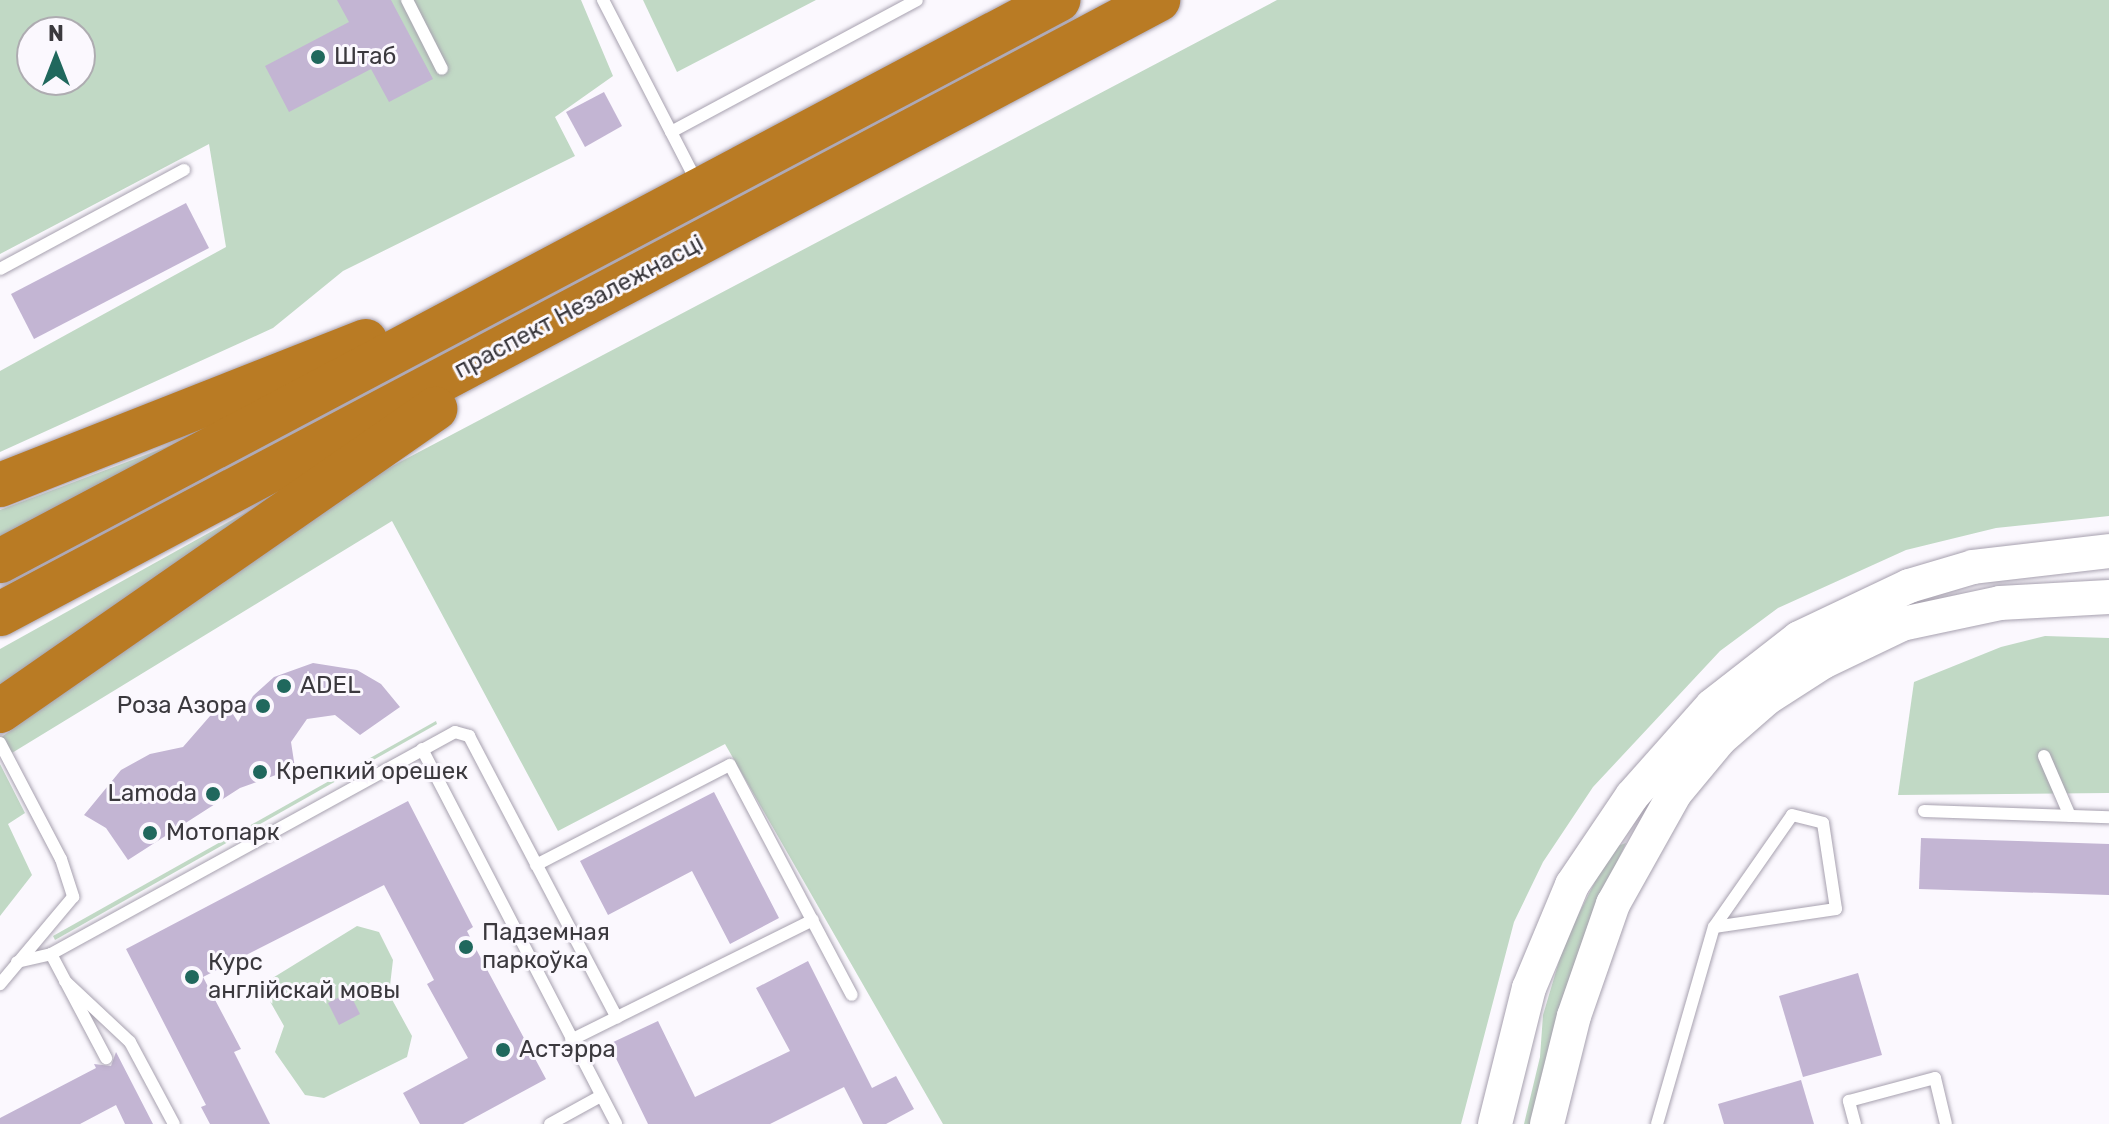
<!DOCTYPE html>
<html>
<head>
<meta charset="utf-8">
<style>
	body { margin:0 }
	#map { position:relative; width:2109px; height:1124px; overflow:hidden; background:#fbf8fe; font-family:Rubik,sans-serif }
	div>[style] { position:absolute }
	.green>* { inset:0; background:#c1d9c5 }
	.building>* { inset:0; background:#c3b5d3 }
	.roads { filter:drop-shadow(0 0 2px #a7a1af) drop-shadow(0 0 2px #a7a1af) }
	.lane>* { height:12px; margin:-6px; padding:0 6px; transform-origin:6px; border-radius:6px; background:#fff }
	.secondary>* { height:34px; margin:-17px; padding:0 17px; transform-origin:17px; border-radius:17px; background:#fff }
	.highway>* { height:44px; margin:-22px; padding:0 22px; transform-origin:22px; border-radius:22px; background:#b97b24 }
	.dots>* { width:22px; height:22px; translate:-50% -50%; box-sizing:border-box; border:4px solid #fbf8fe; border-radius:50% }
	span { translate:-50% -50%; white-space:nowrap; text-align:center; line-height:1.15; -webkit-text-stroke:6px #fbf8fe; paint-order:stroke }
	.poi-label { font-size:24px; color:#3b393e }
	.left { translate:0 -50%; text-align:left }
	.right { translate:-100% -50%; text-align:right }
	.street-label { font-size:24px; color:#3b393e }
	.north { position:absolute; left:16px; top:16px; width:80px; height:80px; box-sizing:border-box; background:#fbf8fe; border:2px solid #aeacb1; border-radius:50%; rotate:0deg; font-size:22px; font-weight:700; line-height:32px; text-align:center; color:#3b393e }
	.north::after { content:''; display:block; margin:auto; width:28px; height:36px; background:#20685d; clip-path:polygon(50% 0,100% 100%,50% 72%,0 100%) }
</style>
</head>
<body>
<div id="map">
	<div class="green">
		<div style="clip-path:polygon(evenodd,0 0,581px 0,613px 76px,555px 117px,575px 156px,343px 271px,273px 328px,0 452px,0 371px,226px 247px,209px 144px,0 254px,0 0,32px 32px,80px 32px,80px 80px,32px 80px,32px 32px)"></div>
		<div style="clip-path:polygon(643px 0,816px 0,677px 72px)"></div>
		<div style="clip-path:polygon(1277px 0,2109px 0,2109px 516px,1996px 528px,1906px 550px,1778px 608px,1720px 651px,1593px 787px,1543px 862px,1514px 922px,1461px 1124px,943px 1124px,725px 744px,558px 831px,392px 521px,7px 756px,0 738px,362px 482px)"></div>
		<div style="clip-path:polygon(222px 426px,0 538px,0 510px)"></div>
		<div style="clip-path:polygon(313px 475px,0 694px,0 649px)"></div>
		<div style="clip-path:polygon(2045px 636px,2109px 638px,2109px 793px,1898px 795px,1914px 682px,2001px 647px)"></div>
		<div style="clip-path:polygon(436px 721px,437px 724px,55px 940px,53px 936px)"></div>
		<div style="clip-path:polygon(0 764px,25px 813px,8px 824px,32px 875px,0 916px)"></div>
		<div style="clip-path:polygon(1626px 843px,1592px 916px,1531px 1124px,1524px 1124px,1540px 1057px,1543px 1015px,1565px 941px,1612px 848px)"></div>
		<div style="clip-path:polygon(357px 926px,379px 932px,393px 960px,389px 994px,412px 1036px,407px 1057px,324px 1098px,305px 1095px,275px 1052px,284px 1026px,267px 996px,271px 979px)"></div>
	</div>
	<div class="building">
		<div style="clip-path:polygon(337px 0,391px 0,433px 79px,389px 102px,371px 69px,289px 112px,265px 66px,349px 22px)"></div>
		<div style="clip-path:polygon(604px 92px,622px 126px,585px 147px,566px 112px)"></div>
		<div style="clip-path:polygon(186px 203px,209px 248px,34px 339px,11px 294px)"></div>
		<div style="clip-path:polygon(313px 663px,357px 670px,381px 684px,400px 707px,360px 735px,335px 715px,307px 719px,291px 742px,295px 768px,240px 788px,128px 860px,106px 828px,84px 815px,121px 770px,150px 754px,183px 747px,224px 700px,238px 722px,253px 696px,274px 677px)"></div>
		<div style="clip-path:polygon(714px 792px,779px 918px,730px 944px,692px 871px,608px 915px,580px 861px)"></div>
		<div style="clip-path:polygon(408px 801px,473px 927px,467px 931px,476px 949px,546px 1079px,463px 1124px,420px 1124px,403px 1093px,468px 1058px,427px 984px,434px 980px,384px 885px,203px 977px,241px 1049px,234px 1052px,270px 1124px,210px 1124px,201px 1107px,206px 1105px,126px 949px)"></div>
		<div style="clip-path:polygon(1921px 838px,2109px 844px,2109px 895px,1919px 889px)"></div>
		<div style="clip-path:polygon(808px 961px,872px 1088px,896px 1076px,914px 1109px,886px 1124px,863px 1124px,844px 1087px,770px 1124px,648px 1124px,609px 1044px,658px 1021px,695px 1097px,790px 1051px,756px 988px)"></div>
		<div style="clip-path:polygon(1858px 973px,1882px 1055px,1803px 1077px,1779px 996px)"></div>
		<div style="clip-path:polygon(349px 992px,360px 1014px,339px 1025px,328px 1003px)"></div>
		<div style="clip-path:polygon(116px 1052px,153px 1124px,125px 1124px,116px 1105px,80px 1124px,0 1124px,0 1118px,96px 1068px,94px 1064px,111px 1066px)"></div>
		<div style="clip-path:polygon(1801px 1080px,1814px 1124px,1724px 1124px,1718px 1104px)"></div>
	</div>
	<div class="roads">
		<div class="lane">
			<div style="left:407px;top:0;width:77px;rotate:63.1deg"></div>
			<div style="left:603px;top:0;width:205px;rotate:62.7deg"></div>
			<div style="left:671px;top:132px;width:279px;rotate:-28.2deg"></div>
			<div style="left:0;top:269px;width:209px;rotate:-28.3deg"></div>
			<div style="left:0;top:743px;width:131px;rotate:62.3deg"></div>
			<div style="left:61px;top:859px;width:40px;rotate:72deg"></div>
			<div style="left:73px;top:897px;width:114px;rotate:130deg"></div>
			<div style="left:422px;top:749px;width:422px;rotate:62.6deg"></div>
			<div style="left:2044px;top:756px;width:65px;rotate:66.6deg"></div>
			<div style="left:1924px;top:811px;width:185px;rotate:1.9deg"></div>
			<div style="left:536px;top:865px;width:218px;rotate:-27.3deg"></div>
			<div style="left:730px;top:765px;width:260px;rotate:62.1deg"></div>
			<div style="left:51px;top:954px;width:118px;rotate:62.1deg"></div>
			<div style="left:17px;top:962px;width:35px;rotate:-13deg"></div>
			<div style="left:51px;top:954px;width:461px;rotate:-28.8deg"></div>
			<div style="left:455px;top:732px;width:15px;rotate:16deg"></div>
			<div style="left:469px;top:736px;width:318px;rotate:62.3deg"></div>
			<div style="left:65px;top:981px;width:89px;rotate:43.2deg"></div>
			<div style="left:130px;top:1042px;width:93px;rotate:61.8deg"></div>
			<div style="left:571px;top:1040px;width:270px;rotate:-26.4deg"></div>
			<div style="left:550px;top:1124px;width:58px;rotate:-28.8deg"></div>
			<div style="left:1657px;top:1124px;width:205px;rotate:-73.9deg"></div>
			<div style="left:1714px;top:927px;width:136px;rotate:-55.1deg"></div>
			<div style="left:1792px;top:815px;width:32px;rotate:14deg"></div>
			<div style="left:1823px;top:823px;width:87px;rotate:81.4deg"></div>
			<div style="left:1836px;top:909px;width:123px;rotate:171.6deg"></div>
			<div style="left:1855px;top:1124px;width:24px;rotate:-105deg"></div>
			<div style="left:1849px;top:1101px;width:89px;rotate:-15deg"></div>
			<div style="left:1935px;top:1078px;width:47px;rotate:76.6deg"></div>
		</div>
		<div class="secondary">
			<div style="left:1495px;top:1124px;width:140px;rotate:-76deg"></div>
			<div style="left:1529px;top:988px;width:112px;rotate:-67.3deg"></div>
			<div style="left:1572px;top:885px;width:107px;rotate:-56deg"></div>
			<div style="left:1632px;top:796px;width:120px;rotate:-48.4deg"></div>
			<div style="left:1712px;top:706px;width:110px;rotate:-38deg"></div>
			<div style="left:1799px;top:638px;width:122px;rotate:-25.3deg"></div>
			<div style="left:1909px;top:586px;width:67px;rotate:-16.5deg"></div>
			<div style="left:1973px;top:567px;width:137px;rotate:-6.7deg"></div>
			<div style="left:1547px;top:1124px;width:111px;rotate:-76deg"></div>
			<div style="left:1574px;top:1016px;width:119px;rotate:-70.8deg"></div>
			<div style="left:1613px;top:904px;width:127px;rotate:-60.8deg"></div>
			<div style="left:1675px;top:793px;width:70px;rotate:-50.2deg"></div>
			<div style="left:1720px;top:739px;width:62px;rotate:-41.1deg"></div>
			<div style="left:1767px;top:698px;width:67px;rotate:-32.7deg"></div>
			<div style="left:1823px;top:662px;width:88px;rotate:-25.7deg"></div>
			<div style="left:1902px;top:624px;width:100px;rotate:-12.1deg"></div>
			<div style="left:2000px;top:603px;width:109px;rotate:-3.2deg"></div>
		</div>
		<div class="highway">
			<div style="left:0;top:485px;width:393px;rotate:-21.5deg"></div>
			<div style="left:0;top:561px;width:1198px;rotate:-27.93deg"></div>
			<div style="left:0;top:614px;width:1311px;rotate:-27.93deg"></div>
			<div style="left:0;top:711px;width:530px;rotate:-34.77deg"></div>
		</div>
	</div>
	<div class="dots">
		<div style="left:318px;top:57px;background:#20685d"></div>
		<div style="left:284px;top:686px;background:#20685d"></div>
		<div style="left:263px;top:706px;background:#20685d"></div>
		<div style="left:260px;top:772px;background:#20685d"></div>
		<div style="left:213px;top:794px;background:#20685d"></div>
		<div style="left:150px;top:833px;background:#20685d"></div>
		<div style="left:466px;top:947px;background:#20685d"></div>
		<div style="left:192px;top:977px;background:#20685d"></div>
		<div style="left:503px;top:1050px;background:#20685d"></div>
	</div>
	<div class="poi-label">
		<span class="left" style="left:334px;top:57px">Штаб</span>
		<span class="left" style="left:300px;top:686px">ADEL</span>
		<span class="right" style="left:247px;top:706px">Роза Азора</span>
		<span class="left" style="left:276px;top:772px">Крепкий орешек</span>
		<span class="right" style="left:197px;top:794px">Lamoda</span>
		<span class="left" style="left:166px;top:833px">Мотопарк</span>
		<span class="left" style="left:482px;top:947px">Падземная<br>паркоўка</span>
		<span class="left" style="left:208px;top:977px">Курс<br>англійскай мовы</span>
		<span class="left" style="left:519px;top:1050px">Астэрра</span>
	</div>
	<div class="street-label">
		<span style="left:579px;top:307px;rotate:-28deg">праспект Незалежнасці</span>
	</div>
	<div class="north">N</div>
</div>
</body>
</html>
